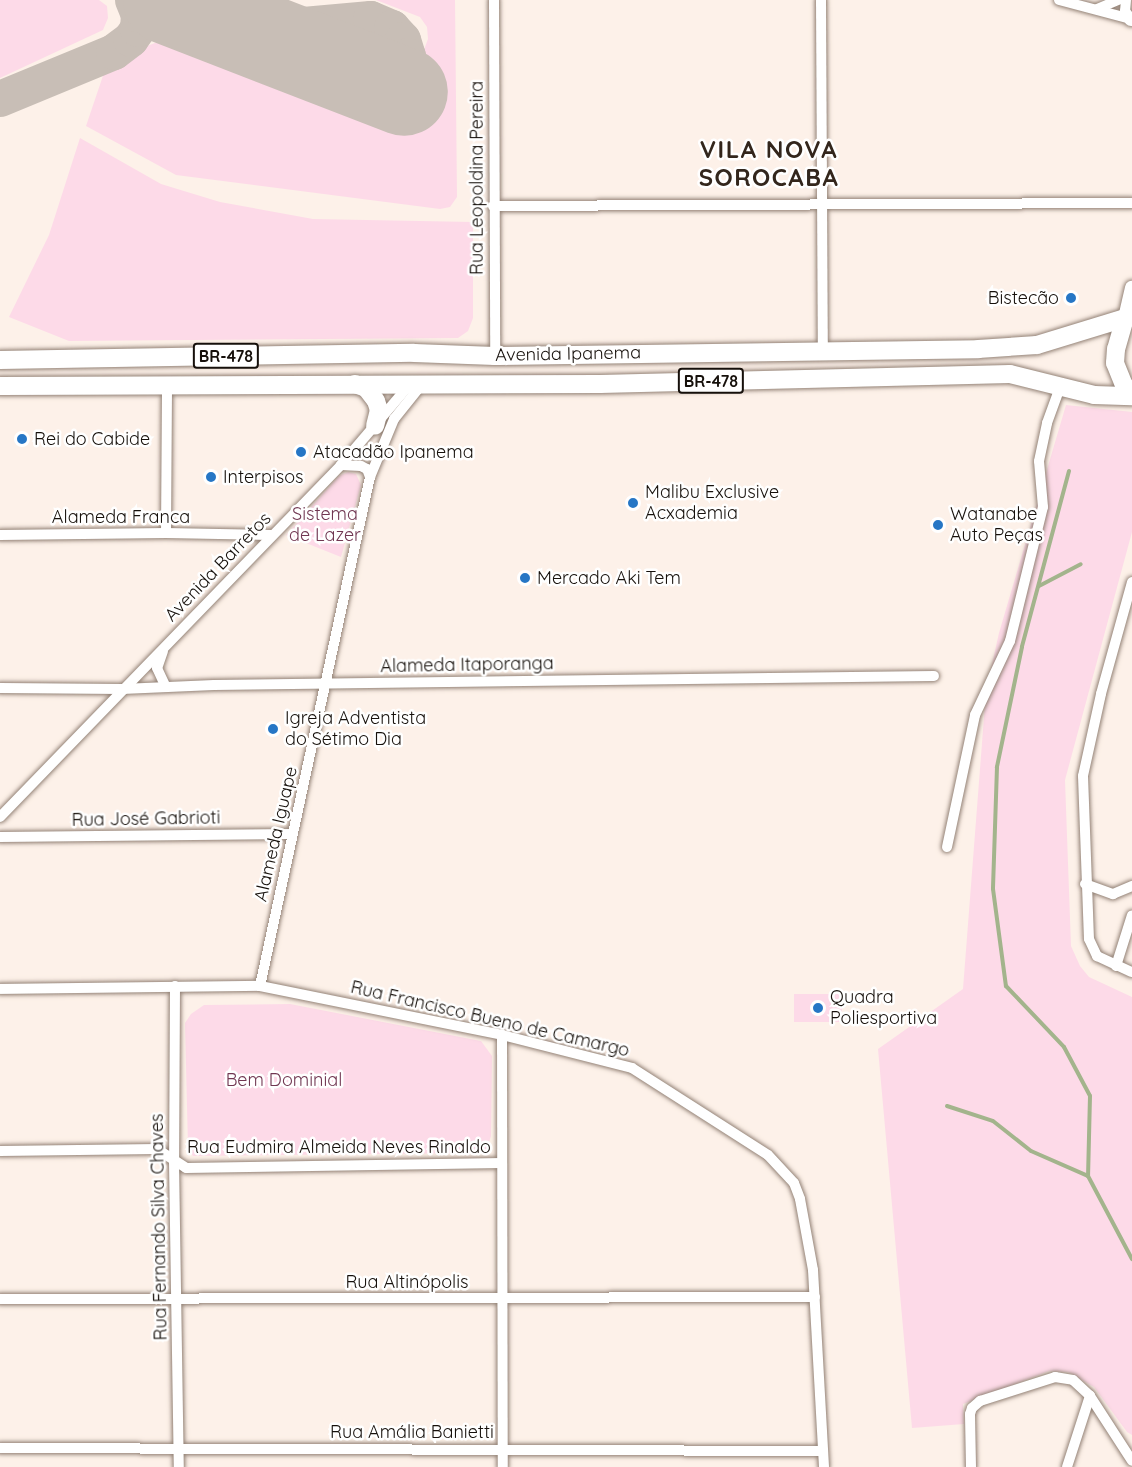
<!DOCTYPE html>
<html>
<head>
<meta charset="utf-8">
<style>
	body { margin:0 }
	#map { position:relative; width:1132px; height:1467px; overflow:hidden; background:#fdf1e9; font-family:Quicksand,sans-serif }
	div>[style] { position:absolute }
	.green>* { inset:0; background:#fddae8 }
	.stream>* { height:4px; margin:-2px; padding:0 2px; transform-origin:2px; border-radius:2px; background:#a3b48c }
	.taxiway>* { height:36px; margin:-18px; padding:0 18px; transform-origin:18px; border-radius:18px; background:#c8beb6 }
	.runway>* { height:88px; margin:-44px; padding:0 44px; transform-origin:44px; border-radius:44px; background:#c8beb6 }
	.roads { filter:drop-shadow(0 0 2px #938276) drop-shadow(0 0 2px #938276) }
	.minor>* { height:10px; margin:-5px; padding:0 5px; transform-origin:5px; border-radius:5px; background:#fff }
	.tertiary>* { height:14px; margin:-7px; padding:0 7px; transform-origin:7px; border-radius:7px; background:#fff }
	.primary>* { height:18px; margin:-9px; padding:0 9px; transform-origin:9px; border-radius:9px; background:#fff }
	.dots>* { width:16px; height:16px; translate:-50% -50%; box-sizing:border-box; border:3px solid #fff; border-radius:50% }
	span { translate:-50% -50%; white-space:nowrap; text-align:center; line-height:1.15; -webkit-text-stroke:5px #fff; paint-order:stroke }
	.shield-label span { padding:2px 4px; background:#fff; border:2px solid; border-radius:4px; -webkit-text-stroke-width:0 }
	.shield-label { font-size:16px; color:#16100b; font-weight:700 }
	.street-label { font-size:18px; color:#16100b }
	.poi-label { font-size:18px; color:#16100b }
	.right { translate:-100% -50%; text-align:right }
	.left { translate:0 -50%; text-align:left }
	.park-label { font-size:18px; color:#713752 }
	.district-label { font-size:24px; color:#33261c; font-weight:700; letter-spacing:1.5px }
</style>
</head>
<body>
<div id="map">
	<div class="green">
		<div style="clip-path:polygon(0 0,99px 0,107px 6px,108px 18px,103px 30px,0 78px)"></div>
		<div style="clip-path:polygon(376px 0,455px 0,457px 197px,450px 207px,440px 209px,176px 175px,86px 126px,108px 61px,168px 38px,218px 43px,400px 114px,428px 39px,427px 27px,420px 17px)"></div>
		<div style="clip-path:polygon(80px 138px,161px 184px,220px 202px,313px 219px,473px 222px,473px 318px,468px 331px,458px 338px,69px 341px,9px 317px,49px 235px)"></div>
		<div style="clip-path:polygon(1066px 405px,1132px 412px,1132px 532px,1065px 780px,1071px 946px,1080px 966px,1089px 977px,1132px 997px,1132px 1435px,1127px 1432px,1094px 1387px,1068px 1372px,1049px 1371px,963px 1404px,964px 1424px,912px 1428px,878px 1049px,963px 989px,986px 691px,999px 633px)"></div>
		<div style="clip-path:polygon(348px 472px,356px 474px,361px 485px,341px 557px,286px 535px,339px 476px)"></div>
		<div style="clip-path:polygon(794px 994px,842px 994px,842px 1022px,794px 1022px)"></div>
		<div style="clip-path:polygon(290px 1004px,481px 1041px,492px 1056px,491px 1136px,486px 1151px,477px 1153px,193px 1156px,188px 1148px,185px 1023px,191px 1014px,204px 1005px)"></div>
	</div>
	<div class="stream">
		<div style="left:1069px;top:471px;width:182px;rotate:105deg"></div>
		<div style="left:1022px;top:647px;width:123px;rotate:101.8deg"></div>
		<div style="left:997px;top:767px;width:122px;rotate:91.9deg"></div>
		<div style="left:993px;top:889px;width:98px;rotate:82.4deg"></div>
		<div style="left:1006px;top:986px;width:84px;rotate:46.4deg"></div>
		<div style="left:1064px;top:1047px;width:55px;rotate:62deg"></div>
		<div style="left:1090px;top:1096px;width:80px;rotate:91.4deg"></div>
		<div style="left:1088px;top:1176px;width:94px;rotate:62.1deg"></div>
		<div style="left:1039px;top:586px;width:47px;rotate:-27.6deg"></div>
		<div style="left:947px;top:1106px;width:48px;rotate:18.1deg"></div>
		<div style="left:993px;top:1121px;width:48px;rotate:38.3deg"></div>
		<div style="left:1031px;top:1151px;width:62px;rotate:23.7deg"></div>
	</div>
	<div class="taxiway">
		<div style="left:233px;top:26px;width:37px;rotate:3deg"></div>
		<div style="left:270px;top:28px;width:101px;rotate:-5.1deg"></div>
		<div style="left:371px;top:19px;width:23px;rotate:23deg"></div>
		<div style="left:392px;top:28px;width:16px;rotate:47deg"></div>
		<div style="left:403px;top:40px;width:17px;rotate:73deg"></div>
		<div style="left:408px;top:56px;width:19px;rotate:102deg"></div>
		<div style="left:404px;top:75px;width:16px;rotate:128deg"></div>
		<div style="left:394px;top:88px;width:18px;rotate:167deg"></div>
		<div style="left:376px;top:92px;width:25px;rotate:-169deg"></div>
		<div style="left:351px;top:87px;width:71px;rotate:-146.5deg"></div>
		<div style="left:0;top:99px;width:123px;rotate:-22.4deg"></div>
		<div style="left:114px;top:52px;width:21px;rotate:-37deg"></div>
		<div style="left:131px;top:39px;width:12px;rotate:-55deg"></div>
		<div style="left:138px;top:29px;width:14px;rotate:-86deg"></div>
		<div style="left:139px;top:15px;width:16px;rotate:-112deg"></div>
	</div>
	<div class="runway">
		<div style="left:167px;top:0;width:254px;rotate:21.2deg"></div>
	</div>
	<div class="roads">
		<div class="minor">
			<div style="left:494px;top:0;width:356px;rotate:89.8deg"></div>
			<div style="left:821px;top:0;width:351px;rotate:89.7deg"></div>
			<div style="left:1059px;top:0;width:74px;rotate:14.8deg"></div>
			<div style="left:1126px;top:0;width:11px;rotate:95deg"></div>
			<div style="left:1125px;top:11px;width:10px;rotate:53deg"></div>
			<div style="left:1097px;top:9px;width:23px;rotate:-23deg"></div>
			<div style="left:493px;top:206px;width:639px;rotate:-0.27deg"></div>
			<div style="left:341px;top:465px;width:20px;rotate:3deg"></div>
			<div style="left:361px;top:466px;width:7px;rotate:27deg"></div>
			<div style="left:367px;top:469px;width:9px;rotate:69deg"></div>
			<div style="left:166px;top:533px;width:146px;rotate:-89.6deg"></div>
			<div style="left:0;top:535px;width:166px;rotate:-0.7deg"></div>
			<div style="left:166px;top:533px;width:106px;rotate:1.1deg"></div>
			<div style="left:1132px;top:582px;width:116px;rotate:105.5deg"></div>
			<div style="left:1101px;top:694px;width:84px;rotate:102.4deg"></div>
			<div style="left:1083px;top:776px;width:163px;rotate:87.9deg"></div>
			<div style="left:1089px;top:939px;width:19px;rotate:65deg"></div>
			<div style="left:1097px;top:956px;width:38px;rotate:25deg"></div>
			<div style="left:163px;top:651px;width:18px;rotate:109deg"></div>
			<div style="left:157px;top:668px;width:21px;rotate:65deg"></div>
			<div style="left:0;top:688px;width:122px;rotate:0.5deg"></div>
			<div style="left:122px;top:689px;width:92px;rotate:-2.5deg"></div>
			<div style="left:214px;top:685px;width:720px;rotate:-0.72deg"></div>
			<div style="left:0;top:817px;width:490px;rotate:-45.9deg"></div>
			<div style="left:341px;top:465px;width:108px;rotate:-49.5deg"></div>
			<div style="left:0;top:837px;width:292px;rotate:-0.6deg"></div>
			<div style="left:947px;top:847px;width:135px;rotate:-78deg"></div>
			<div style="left:975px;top:715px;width:82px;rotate:-64.7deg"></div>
			<div style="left:1010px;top:641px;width:138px;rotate:-76.2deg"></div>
			<div style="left:1043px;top:507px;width:46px;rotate:-95deg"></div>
			<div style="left:1039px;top:461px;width:39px;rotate:-78deg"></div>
			<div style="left:1047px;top:423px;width:38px;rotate:-70deg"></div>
			<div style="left:1085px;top:884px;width:30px;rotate:20deg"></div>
			<div style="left:1113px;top:894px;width:21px;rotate:-23deg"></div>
			<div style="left:1116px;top:966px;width:53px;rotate:-72.6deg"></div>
			<div style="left:175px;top:986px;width:176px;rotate:90.3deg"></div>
			<div style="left:174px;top:1162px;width:305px;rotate:89.1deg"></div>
			<div style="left:260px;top:986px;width:521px;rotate:-77.81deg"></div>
			<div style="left:370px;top:477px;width:63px;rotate:-67.5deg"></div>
			<div style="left:394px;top:419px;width:46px;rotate:-51.1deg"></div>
			<div style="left:0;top:989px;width:260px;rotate:-0.7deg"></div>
			<div style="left:260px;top:986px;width:247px;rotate:11.4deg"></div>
			<div style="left:502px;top:1035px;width:134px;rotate:14.2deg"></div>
			<div style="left:632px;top:1068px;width:161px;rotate:32.6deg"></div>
			<div style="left:768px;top:1155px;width:38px;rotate:47deg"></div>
			<div style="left:794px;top:1183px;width:17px;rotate:69deg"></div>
			<div style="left:800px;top:1199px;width:72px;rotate:79.6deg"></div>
			<div style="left:813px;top:1270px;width:197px;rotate:86.8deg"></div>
			<div style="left:502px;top:1035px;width:432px;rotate:89.9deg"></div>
			<div style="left:0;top:1151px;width:157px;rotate:-0.7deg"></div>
			<div style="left:157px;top:1149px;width:35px;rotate:33deg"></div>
			<div style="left:186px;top:1168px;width:316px;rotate:-0.9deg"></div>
			<div style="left:0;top:1299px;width:815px;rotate:-0.14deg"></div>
			<div style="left:0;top:1448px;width:823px;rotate:0.21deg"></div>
			<div style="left:971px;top:1467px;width:53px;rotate:-91.1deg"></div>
			<div style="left:970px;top:1414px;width:6px;rotate:-72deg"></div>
			<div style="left:972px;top:1408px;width:11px;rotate:-41deg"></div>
			<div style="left:980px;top:1401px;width:79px;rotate:-17.7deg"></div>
			<div style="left:1055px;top:1377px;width:18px;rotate:9deg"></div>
			<div style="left:1073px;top:1380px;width:23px;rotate:43deg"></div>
			<div style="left:1090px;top:1396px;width:77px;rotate:57.1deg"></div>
			<div style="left:1067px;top:1467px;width:75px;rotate:-72.1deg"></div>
		</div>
		<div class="tertiary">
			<div style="left:1131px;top:19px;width:1px"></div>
			<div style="left:1125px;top:318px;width:31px;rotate:-77deg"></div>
		</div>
		<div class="primary">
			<div style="left:1125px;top:318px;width:32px;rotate:106deg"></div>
			<div style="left:1116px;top:349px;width:14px;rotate:94deg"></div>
			<div style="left:1115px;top:363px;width:24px;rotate:68deg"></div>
			<div style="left:1124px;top:385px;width:11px;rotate:45deg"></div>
			<div style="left:0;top:360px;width:414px;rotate:-1deg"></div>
			<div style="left:414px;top:353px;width:81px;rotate:2.1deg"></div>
			<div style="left:495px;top:356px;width:483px;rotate:-0.8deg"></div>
			<div style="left:978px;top:349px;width:59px;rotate:-3.9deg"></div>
			<div style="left:1037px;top:345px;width:99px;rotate:-17deg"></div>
			<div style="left:355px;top:384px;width:12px;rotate:20deg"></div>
			<div style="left:366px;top:388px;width:16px;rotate:52deg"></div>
			<div style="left:376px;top:401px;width:9px;rotate:72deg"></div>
			<div style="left:379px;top:410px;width:16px;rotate:104deg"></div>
			<div style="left:0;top:386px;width:600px;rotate:-0.19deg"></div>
			<div style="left:600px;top:384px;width:410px;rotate:-1.4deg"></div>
			<div style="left:1010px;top:374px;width:87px;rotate:14deg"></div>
			<div style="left:1094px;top:395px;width:38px;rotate:2deg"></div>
		</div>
	</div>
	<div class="dots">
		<div style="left:1071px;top:298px;background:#2676c5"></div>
		<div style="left:22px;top:439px;background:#2676c5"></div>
		<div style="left:301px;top:452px;background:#2676c5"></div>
		<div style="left:211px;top:477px;background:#2676c5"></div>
		<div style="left:633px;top:503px;background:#2676c5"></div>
		<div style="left:938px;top:525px;background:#2676c5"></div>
		<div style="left:525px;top:578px;background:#2676c5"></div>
		<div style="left:273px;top:729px;background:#2676c5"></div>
		<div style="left:818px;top:1008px;background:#2676c5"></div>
	</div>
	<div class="shield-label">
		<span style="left:226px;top:356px">BR-478</span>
		<span style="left:711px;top:381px">BR-478</span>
	</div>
	<div class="street-label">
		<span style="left:477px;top:178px;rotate:-90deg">Rua Leopoldina Pereira</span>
		<span style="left:568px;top:354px;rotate:-1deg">Avenida Ipanema</span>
		<span style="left:121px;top:517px">Alameda Franca</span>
		<span style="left:218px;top:567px;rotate:-46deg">Avenida Barretos</span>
		<span style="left:467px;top:665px;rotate:-1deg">Alameda Itaporanga</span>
		<span style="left:146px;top:819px;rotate:-1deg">Rua José Gabrioti</span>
		<span style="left:276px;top:834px;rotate:-77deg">Alameda Iguape</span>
		<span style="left:490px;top:1019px;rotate:13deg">Rua Francisco Bueno de Camargo</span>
		<span style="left:339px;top:1147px">Rua Eudmira Almeida Neves Rinaldo</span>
		<span style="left:159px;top:1227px;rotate:-91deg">Rua Fernando Silva Chaves</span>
		<span style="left:407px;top:1282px">Rua Altinópolis</span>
		<span style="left:412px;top:1432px">Rua Amália Banietti</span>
	</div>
	<div class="poi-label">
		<span class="right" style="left:1059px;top:298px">Bistecão</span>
		<span class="left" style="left:34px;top:439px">Rei do Cabide</span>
		<span class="left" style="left:313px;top:452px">Atacadão Ipanema</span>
		<span class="left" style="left:223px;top:477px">Interpisos</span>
		<span class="left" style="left:645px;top:503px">Malibu Exclusive<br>Acxademia</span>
		<span class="left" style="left:950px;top:525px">Watanabe<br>Auto Peças</span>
		<span class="left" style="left:537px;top:578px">Mercado Aki Tem</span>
		<span class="left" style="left:285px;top:729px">Igreja Adventista<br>do Sétimo Dia</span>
		<span class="left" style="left:830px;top:1008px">Quadra<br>Poliesportiva</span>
	</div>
	<div class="park-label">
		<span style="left:325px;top:525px">Sistema<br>de Lazer</span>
		<span style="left:284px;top:1080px">Bem Dominial</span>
	</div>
	<div class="district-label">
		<span style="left:769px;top:164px">VILA NOVA<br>SOROCABA</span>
	</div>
</div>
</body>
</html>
